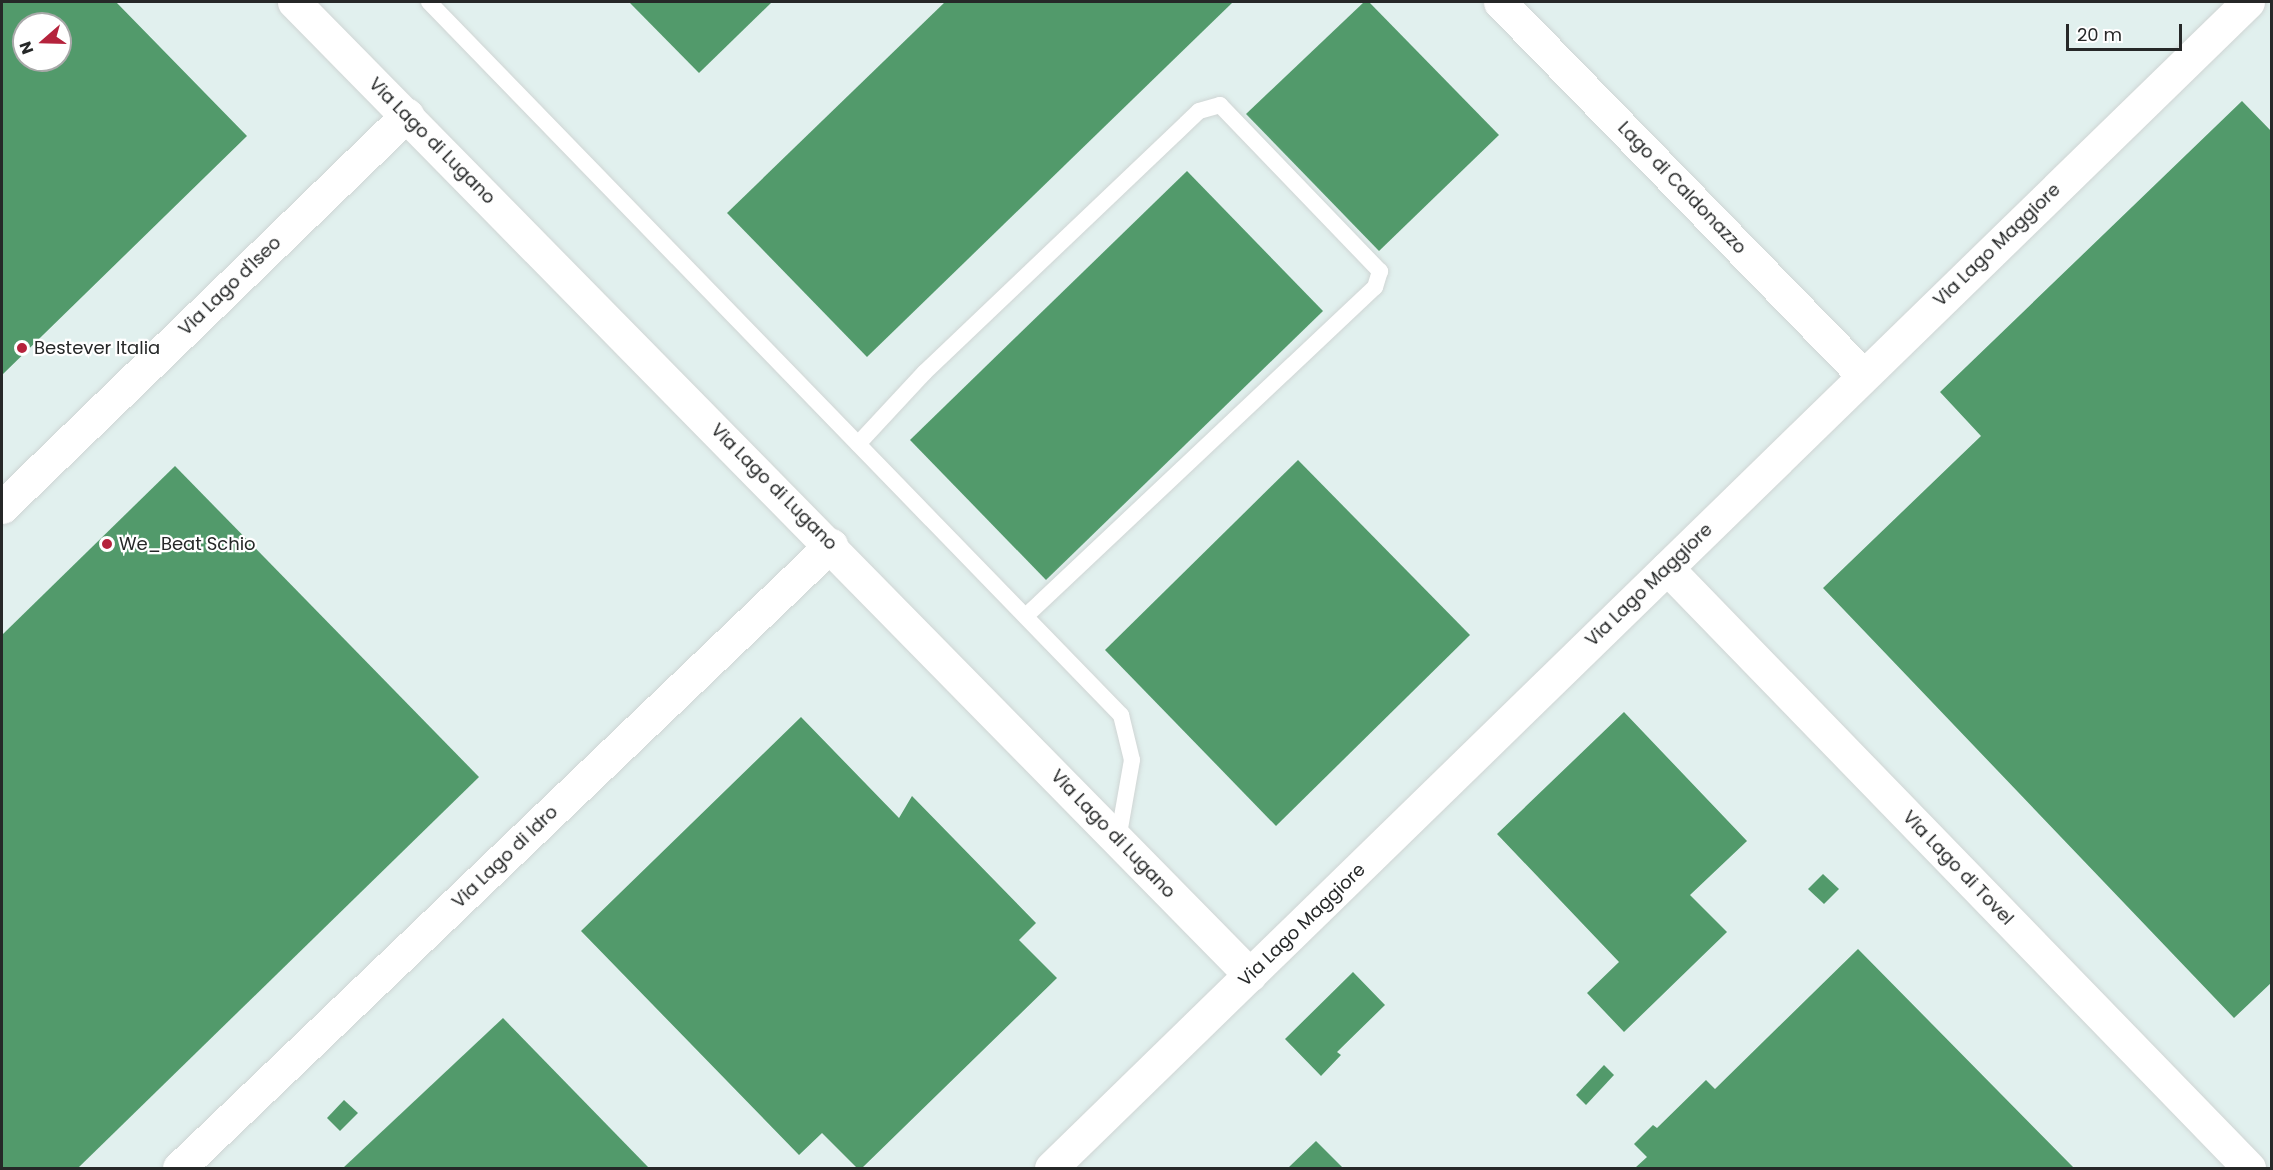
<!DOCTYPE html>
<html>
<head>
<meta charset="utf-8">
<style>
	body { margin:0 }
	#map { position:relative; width:2273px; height:1170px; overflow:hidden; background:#f7fdfc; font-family:Poppins,sans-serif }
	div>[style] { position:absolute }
	.built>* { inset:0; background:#e1f0ee }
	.building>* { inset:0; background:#529a6b }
	.roads { filter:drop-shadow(0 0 2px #cfd5d4) drop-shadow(0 0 2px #cfd5d4) }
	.lane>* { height:16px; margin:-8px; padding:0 8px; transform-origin:8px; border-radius:8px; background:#fff }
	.street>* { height:33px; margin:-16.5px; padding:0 16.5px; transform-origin:16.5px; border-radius:16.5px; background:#fff }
	.dots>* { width:16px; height:16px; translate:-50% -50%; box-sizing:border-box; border:3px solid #fff; border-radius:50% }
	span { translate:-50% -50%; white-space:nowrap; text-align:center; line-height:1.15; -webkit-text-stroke:4.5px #fff; paint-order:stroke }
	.street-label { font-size:18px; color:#262828 }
	.poi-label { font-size:18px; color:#262828 }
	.left { translate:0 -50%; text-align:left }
	.frame { position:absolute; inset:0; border:3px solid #262828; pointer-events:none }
	.north { position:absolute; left:12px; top:12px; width:60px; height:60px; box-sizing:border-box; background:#fff; border:2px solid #a8a9a9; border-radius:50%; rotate:250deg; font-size:16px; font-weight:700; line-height:24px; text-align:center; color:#262828 }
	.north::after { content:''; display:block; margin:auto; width:21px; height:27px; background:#b5233c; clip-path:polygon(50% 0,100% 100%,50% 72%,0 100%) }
	.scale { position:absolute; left:2066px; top:24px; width:116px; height:27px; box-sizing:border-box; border:3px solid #262828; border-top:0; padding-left:8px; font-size:18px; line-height:21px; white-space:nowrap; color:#262828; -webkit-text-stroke:4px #fff; paint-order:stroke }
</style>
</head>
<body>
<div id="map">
	<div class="built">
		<div style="clip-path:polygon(evenodd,2px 2px,2271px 2px,2271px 1168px,2px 1168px,2px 2px,24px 24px,60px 24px,60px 60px,24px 60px,24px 24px)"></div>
	</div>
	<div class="building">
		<div style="clip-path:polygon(evenodd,2px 2px,116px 2px,247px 136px,2px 375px,2px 2px,24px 24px,60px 24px,60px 60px,24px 60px,24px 24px)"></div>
		<div style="clip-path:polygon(629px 2px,772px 2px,699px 73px)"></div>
		<div style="clip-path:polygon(945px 2px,1233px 2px,867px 357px,727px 213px)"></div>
		<div style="clip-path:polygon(1364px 2px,1369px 2px,1499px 135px,1379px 251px,1246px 114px)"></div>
		<div style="clip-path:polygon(2242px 101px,2272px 132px,2272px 982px,2234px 1018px,1823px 588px,1981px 436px,1940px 392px)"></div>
		<div style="clip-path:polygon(1187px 171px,1323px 311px,1046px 580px,910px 440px)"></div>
		<div style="clip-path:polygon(1298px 460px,1470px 635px,1276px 826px,1105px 650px)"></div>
		<div style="clip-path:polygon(175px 466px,479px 777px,78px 1168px,2px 1168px,2px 635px)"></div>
		<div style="clip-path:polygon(1624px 712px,1747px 841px,1690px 895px,1727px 932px,1624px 1032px,1587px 993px,1619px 962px,1497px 834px)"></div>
		<div style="clip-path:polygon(801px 717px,899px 818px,912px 796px,1036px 923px,1019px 940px,1057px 978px,862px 1168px,857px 1168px,822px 1133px,799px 1155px,581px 931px)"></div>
		<div style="clip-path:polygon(1823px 874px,1839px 889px,1824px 904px,1808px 889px)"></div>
		<div style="clip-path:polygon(1858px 949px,2074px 1168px,1635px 1168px,1647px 1157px,1634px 1144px,1653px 1125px,1657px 1128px,1706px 1080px,1715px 1089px)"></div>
		<div style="clip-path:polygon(1353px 972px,1385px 1005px,1337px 1052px,1341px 1055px,1321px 1076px,1285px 1039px)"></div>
		<div style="clip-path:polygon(503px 1018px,649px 1168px,343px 1168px)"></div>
		<div style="clip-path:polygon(1604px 1065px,1614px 1075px,1586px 1105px,1576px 1095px)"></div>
		<div style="clip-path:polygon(344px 1100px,358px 1113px,340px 1131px,327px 1118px)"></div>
		<div style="clip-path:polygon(1316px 1141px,1343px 1168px,1288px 1168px)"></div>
	</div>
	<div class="roads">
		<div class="lane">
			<div style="left:429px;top:2px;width:994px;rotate:45.86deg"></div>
			<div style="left:1121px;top:715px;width:46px;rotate:76.3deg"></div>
			<div style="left:1132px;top:760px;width:80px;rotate:100deg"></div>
			<div style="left:858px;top:444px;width:98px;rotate:-47.1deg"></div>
			<div style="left:925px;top:372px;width:378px;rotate:-43.6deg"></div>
			<div style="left:1199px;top:111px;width:22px;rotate:-16deg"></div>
			<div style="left:1220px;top:105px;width:231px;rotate:46.1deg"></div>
			<div style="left:1380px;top:271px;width:17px;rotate:107deg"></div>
			<div style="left:1375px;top:287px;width:480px;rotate:136.7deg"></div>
		</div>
		<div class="street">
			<div style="left:294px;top:2px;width:1364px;rotate:45.5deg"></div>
			<div style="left:1500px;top:2px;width:520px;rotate:45.78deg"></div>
			<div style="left:2px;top:507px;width:564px;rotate:-44.07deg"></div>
			<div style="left:1667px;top:568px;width:836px;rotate:45.87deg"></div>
			<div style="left:179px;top:1168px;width:902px;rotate:-43.7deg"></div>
			<div style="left:1051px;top:1168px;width:1671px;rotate:-44.25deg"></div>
		</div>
	</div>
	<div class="dots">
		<div style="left:22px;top:348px;background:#b5233c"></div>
		<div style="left:107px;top:544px;background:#b5233c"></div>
	</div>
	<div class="street-label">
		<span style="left:432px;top:141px;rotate:45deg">Via Lago di Lugano</span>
		<span style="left:1682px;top:188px;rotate:46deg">Lago di Caldonazzo</span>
		<span style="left:1997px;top:245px;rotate:-44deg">Via Lago Maggiore</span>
		<span style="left:230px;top:286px;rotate:-44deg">Via Lago d'Iseo</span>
		<span style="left:774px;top:487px;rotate:45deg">Via Lago di Lugano</span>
		<span style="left:1649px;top:585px;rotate:-44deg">Via Lago Maggiore</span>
		<span style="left:1113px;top:834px;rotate:46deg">Via Lago di Lugano</span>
		<span style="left:505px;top:857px;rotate:-44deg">Via Lago di Idro</span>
		<span style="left:1958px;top:868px;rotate:46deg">Via Lago di Tovel</span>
		<span style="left:1302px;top:925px;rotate:-44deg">Via Lago Maggiore</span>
	</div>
	<div class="poi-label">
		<span class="left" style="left:34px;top:348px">Bestever Italia</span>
		<span class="left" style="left:119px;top:544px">We_Beat Schio</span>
	</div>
	<div class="frame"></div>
	<div class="north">N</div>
	<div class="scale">20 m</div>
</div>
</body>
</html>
